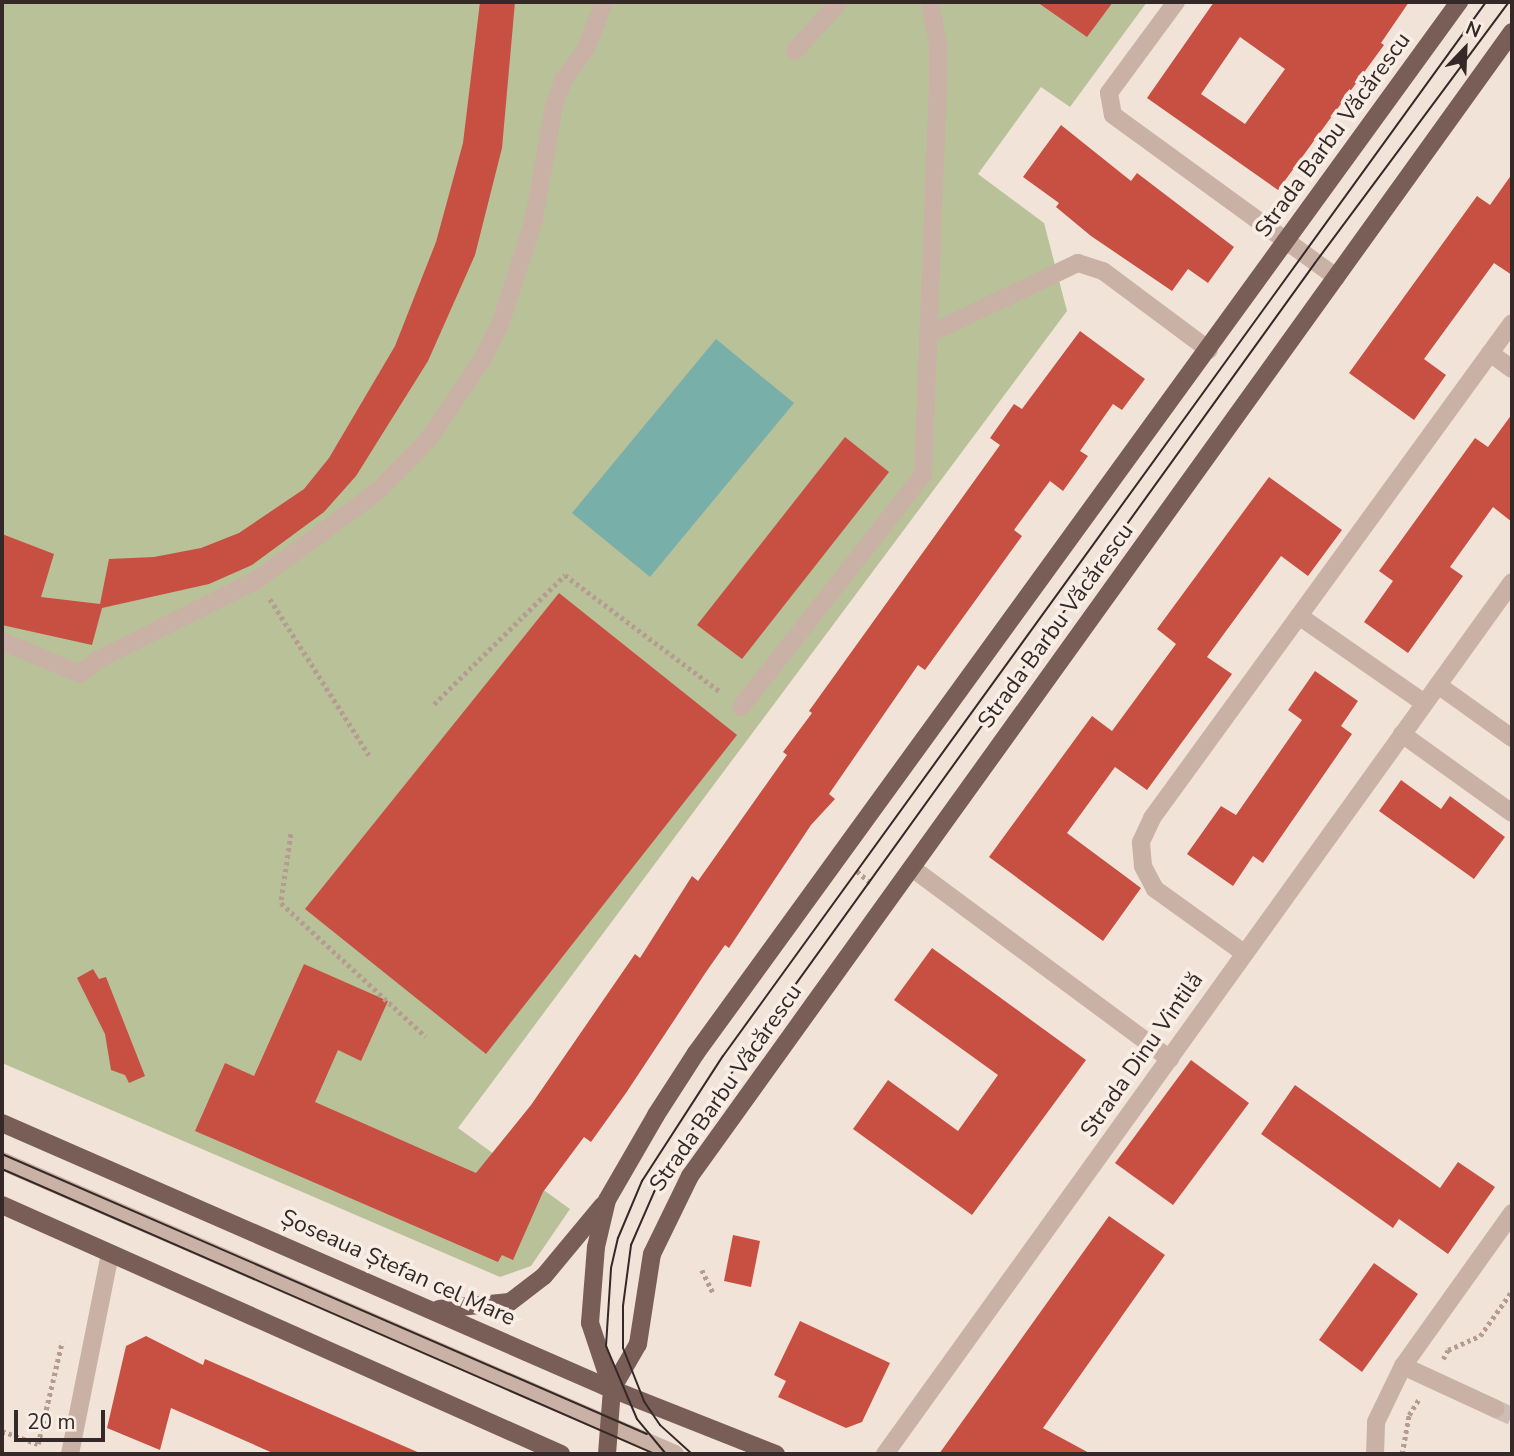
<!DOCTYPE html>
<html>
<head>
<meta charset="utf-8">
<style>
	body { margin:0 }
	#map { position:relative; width:1514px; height:1456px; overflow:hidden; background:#f2e3d9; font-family:"Nunito Sans",sans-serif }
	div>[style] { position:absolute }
	.green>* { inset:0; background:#b9c199 }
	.water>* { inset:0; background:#78afa9 }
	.building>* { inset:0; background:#c75042 }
	.minor-tunnel>* { height:18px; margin-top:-9px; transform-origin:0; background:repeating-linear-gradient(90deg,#ccbeb5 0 18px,transparent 0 27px) }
	.path>* { height:4.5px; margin-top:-2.25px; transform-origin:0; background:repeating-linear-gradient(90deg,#b59b90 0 3.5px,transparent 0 7px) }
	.minor>* { height:18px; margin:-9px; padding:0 9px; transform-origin:9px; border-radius:9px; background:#cab1a5 }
	.major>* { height:18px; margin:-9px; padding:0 9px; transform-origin:9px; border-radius:9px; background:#785e57 }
	.tram>* { height:2px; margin:-1px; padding:0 1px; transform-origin:1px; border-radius:1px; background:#352927 }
	span { translate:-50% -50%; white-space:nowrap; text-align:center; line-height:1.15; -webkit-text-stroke:7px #f9eee6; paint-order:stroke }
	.street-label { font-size:23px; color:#352927 }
	.frame { position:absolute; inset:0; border:4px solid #352927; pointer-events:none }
	.north { position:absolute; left:1430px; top:14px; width:70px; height:70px; -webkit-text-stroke:5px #f9eee6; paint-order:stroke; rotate:23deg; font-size:19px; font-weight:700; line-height:28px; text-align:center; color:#352927 }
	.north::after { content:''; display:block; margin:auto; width:24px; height:32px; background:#352927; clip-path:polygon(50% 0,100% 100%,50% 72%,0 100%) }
	.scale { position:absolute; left:14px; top:1410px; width:91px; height:32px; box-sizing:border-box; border:4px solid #352927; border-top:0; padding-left:9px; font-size:21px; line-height:24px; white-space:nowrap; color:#352927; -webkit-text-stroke:5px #f9eee6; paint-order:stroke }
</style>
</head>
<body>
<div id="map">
	<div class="green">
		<div style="clip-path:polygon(2px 2px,1147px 2px,1070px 107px,1041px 87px,978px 174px,1044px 223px,1067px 311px,458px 1128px,570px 1209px,531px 1266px,500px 1277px,2px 1063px)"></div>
	</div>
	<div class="water">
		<div style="clip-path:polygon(716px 339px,794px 403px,650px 577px,572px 513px)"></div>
	</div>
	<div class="building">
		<div style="clip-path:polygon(480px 2px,515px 2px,502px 148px,475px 255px,428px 361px,356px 476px,324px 512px,252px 565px,209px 584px,102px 608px,92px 645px,2px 625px,2px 534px,54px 554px,41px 597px,100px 604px,109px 559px,154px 557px,201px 548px,239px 533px,304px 489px,329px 458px,395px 346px,436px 242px,463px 143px)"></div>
		<div style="clip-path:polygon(1037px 2px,1113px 2px,1087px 37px)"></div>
		<div style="clip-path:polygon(evenodd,1214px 2px,1409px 2px,1381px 43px,1384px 45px,1278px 190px,1147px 98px,1214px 2px,1240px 37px,1285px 69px,1245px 124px,1201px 94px,1240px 37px)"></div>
		<div style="clip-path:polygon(1061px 125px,1131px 181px,1137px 173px,1234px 247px,1208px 283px,1188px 269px,1172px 291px,1091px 236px,1056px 207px,1059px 203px,1023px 177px)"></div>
		<div style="clip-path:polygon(1512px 174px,1512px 275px,1494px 263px,1424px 359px,1446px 375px,1414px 420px,1349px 373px,1477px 196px,1490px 205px)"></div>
		<div style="clip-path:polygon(1080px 331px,1145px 379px,1122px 410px,1113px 404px,1080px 451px,1088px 456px,1063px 491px,1050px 481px,1014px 530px,1022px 536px,925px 670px,918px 665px,829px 794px,835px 799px,811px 825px,729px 948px,725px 945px,706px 972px,626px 1093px,591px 1142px,584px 1137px,543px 1192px,513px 1260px,502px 1255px,498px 1262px,195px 1131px,225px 1063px,254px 1076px,304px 964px,388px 1001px,361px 1061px,338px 1050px,315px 1102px,476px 1173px,531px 1105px,635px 954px,640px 958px,692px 876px,698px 881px,787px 755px,783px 752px,812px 713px,809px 711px,1000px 445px,990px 438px,1014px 404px,1022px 409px)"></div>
		<div style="clip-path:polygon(1512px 414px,1512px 522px,1493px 507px,1450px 567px,1463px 576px,1408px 653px,1364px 622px,1393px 581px,1379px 571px,1475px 438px,1488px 447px)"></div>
		<div style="clip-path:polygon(845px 437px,889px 472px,742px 659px,697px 625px)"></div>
		<div style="clip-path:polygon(1269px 477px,1342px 530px,1308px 576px,1281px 556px,1207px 657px,1232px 674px,1147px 790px,1115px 767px,1067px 833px,1141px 888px,1103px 941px,989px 857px,1092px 716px,1112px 731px,1176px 644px,1157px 629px)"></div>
		<div style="clip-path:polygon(559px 593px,737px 735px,486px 1054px,305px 909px)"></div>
		<div style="clip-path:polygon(1315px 671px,1358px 701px,1341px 726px,1352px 734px,1263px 863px,1253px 856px,1233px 886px,1187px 854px,1221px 806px,1236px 815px,1302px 720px,1288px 710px)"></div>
		<div style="clip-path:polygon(1401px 780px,1441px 809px,1450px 796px,1505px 837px,1474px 879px,1379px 811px)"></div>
		<div style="clip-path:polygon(932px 948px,1086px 1060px,972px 1215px,853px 1129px,888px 1080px,958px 1131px,998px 1075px,894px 1000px)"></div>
		<div style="clip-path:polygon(93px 969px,99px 979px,106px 977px,145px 1076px,129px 1083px,125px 1075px,111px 1070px,105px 1034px,77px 978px)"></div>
		<div style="clip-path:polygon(1191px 1060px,1249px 1103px,1173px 1205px,1115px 1163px)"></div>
		<div style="clip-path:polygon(1295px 1085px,1440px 1188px,1458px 1162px,1495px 1187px,1448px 1254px,1399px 1219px,1393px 1228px,1261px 1134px)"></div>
		<div style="clip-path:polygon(1109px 1216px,1165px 1255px,1043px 1428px,1091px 1454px,939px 1454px)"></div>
		<div style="clip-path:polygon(733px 1235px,760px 1241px,751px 1287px,724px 1281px)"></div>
		<div style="clip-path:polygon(1374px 1263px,1418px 1294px,1362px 1372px,1319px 1340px)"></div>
		<div style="clip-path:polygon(800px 1321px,890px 1363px,862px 1422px,846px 1428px,778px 1397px,786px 1381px,774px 1375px)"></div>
		<div style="clip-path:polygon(146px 1336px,203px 1365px,205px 1359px,422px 1454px,275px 1454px,171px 1408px,160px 1450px,107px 1428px,126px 1346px)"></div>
	</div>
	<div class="minor-tunnel">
		<div style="left:1496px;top:1409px;width:17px;rotate:24deg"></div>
	</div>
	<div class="path">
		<div style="left:270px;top:599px;width:185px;rotate:57.6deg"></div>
		<div style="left:434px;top:704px;width:184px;rotate:-44.6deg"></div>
		<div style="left:565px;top:575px;width:196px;rotate:36.9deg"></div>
		<div style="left:291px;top:834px;width:70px;rotate:98.2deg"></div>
		<div style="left:281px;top:903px;width:197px;rotate:42.7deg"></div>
		<div style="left:857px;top:871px;width:18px;rotate:41deg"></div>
		<div style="left:702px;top:1270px;width:25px;rotate:64deg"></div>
		<div style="left:1443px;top:1359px;width:10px;rotate:-61deg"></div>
		<div style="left:1448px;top:1350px;width:35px;rotate:-24deg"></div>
		<div style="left:1480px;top:1336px;width:55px;rotate:-54.6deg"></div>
		<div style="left:2px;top:1431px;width:38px;rotate:20deg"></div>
		<div style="left:38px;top:1444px;width:105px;rotate:-76.8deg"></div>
		<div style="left:1402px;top:1454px;width:40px;rotate:-80deg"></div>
		<div style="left:1409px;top:1415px;width:19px;rotate:-58deg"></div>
	</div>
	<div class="minor">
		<div style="left:1176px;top:2px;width:113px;rotate:126.4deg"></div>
		<div style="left:1109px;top:93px;width:22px;rotate:80deg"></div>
		<div style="left:1113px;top:115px;width:276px;rotate:36deg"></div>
		<div style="left:795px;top:51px;width:66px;rotate:-48.1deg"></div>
		<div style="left:929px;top:334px;width:165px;rotate:-25.5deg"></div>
		<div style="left:1078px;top:263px;width:26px;rotate:18deg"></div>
		<div style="left:1103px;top:271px;width:132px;rotate:36.7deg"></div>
		<div style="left:1490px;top:353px;width:27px;rotate:36deg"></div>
		<div style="left:1299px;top:616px;width:152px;rotate:34.8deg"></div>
		<div style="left:2px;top:641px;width:85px;rotate:22.9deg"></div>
		<div style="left:80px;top:674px;width:22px;rotate:-39deg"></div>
		<div style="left:97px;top:660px;width:179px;rotate:-26.6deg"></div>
		<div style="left:257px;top:580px;width:149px;rotate:-36.3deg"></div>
		<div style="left:377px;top:492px;width:73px;rotate:-45.6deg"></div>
		<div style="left:428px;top:440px;width:97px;rotate:-56deg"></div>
		<div style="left:482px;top:360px;width:42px;rotate:-63.4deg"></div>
		<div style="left:501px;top:322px;width:108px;rotate:-72.2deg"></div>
		<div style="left:534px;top:219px;width:115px;rotate:-80deg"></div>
		<div style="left:554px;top:106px;width:29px;rotate:-70deg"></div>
		<div style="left:564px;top:79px;width:37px;rotate:-54deg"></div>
		<div style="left:586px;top:49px;width:50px;rotate:-69deg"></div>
		<div style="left:1438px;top:685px;width:91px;rotate:35.6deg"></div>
		<div style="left:741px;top:707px;width:295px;rotate:-51.9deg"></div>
		<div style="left:923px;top:475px;width:384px;rotate:-87.8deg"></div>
		<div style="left:938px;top:91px;width:47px;rotate:-90deg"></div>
		<div style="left:938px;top:44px;width:43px;rotate:-100.8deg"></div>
		<div style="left:1402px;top:734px;width:135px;rotate:35.7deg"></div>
		<div style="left:912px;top:868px;width:321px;rotate:36.5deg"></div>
		<div style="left:1244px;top:953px;width:110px;rotate:-144.3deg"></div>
		<div style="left:1155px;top:889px;width:26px;rotate:-118deg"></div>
		<div style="left:1143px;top:866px;width:24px;rotate:-95deg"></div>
		<div style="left:1141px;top:842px;width:26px;rotate:-65deg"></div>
		<div style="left:1152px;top:818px;width:612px;rotate:-53.97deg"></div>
		<div style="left:2px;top:1161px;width:734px;rotate:23.53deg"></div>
		<div style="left:1403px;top:1366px;width:102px;rotate:24.8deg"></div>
		<div style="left:70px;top:1454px;width:204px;rotate:-78.7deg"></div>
		<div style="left:885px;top:1454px;width:1074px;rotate:-54.28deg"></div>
		<div style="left:1375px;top:1454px;width:32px;rotate:-88deg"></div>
		<div style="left:1376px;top:1422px;width:62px;rotate:-64.3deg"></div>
		<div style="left:1403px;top:1366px;width:188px;rotate:-54.5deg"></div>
	</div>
	<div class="major">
		<div style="left:2px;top:1123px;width:657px;rotate:23.6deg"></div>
		<div style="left:604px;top:1386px;width:185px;rotate:21.6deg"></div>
		<div style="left:2px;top:1205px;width:612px;rotate:24.01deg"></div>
		<div style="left:439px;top:1309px;width:71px;rotate:-5.6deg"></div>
		<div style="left:510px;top:1302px;width:43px;rotate:-37.4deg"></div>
		<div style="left:544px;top:1276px;width:92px;rotate:-50.3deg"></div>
		<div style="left:612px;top:1389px;width:70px;rotate:-108.4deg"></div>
		<div style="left:590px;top:1323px;width:76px;rotate:-85.5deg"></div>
		<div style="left:596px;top:1247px;width:48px;rotate:-76.8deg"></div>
		<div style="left:607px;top:1200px;width:98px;rotate:-60deg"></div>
		<div style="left:656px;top:1115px;width:74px;rotate:-57.2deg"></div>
		<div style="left:696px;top:1053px;width:1299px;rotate:-54.02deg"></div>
		<div style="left:612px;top:1389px;width:52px;rotate:-60deg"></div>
		<div style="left:638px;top:1344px;width:91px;rotate:-81.2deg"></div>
		<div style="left:652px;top:1254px;width:87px;rotate:-64deg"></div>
		<div style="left:690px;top:1176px;width:1409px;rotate:-54.3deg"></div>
		<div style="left:607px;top:1454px;width:65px;rotate:-85.6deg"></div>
	</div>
	<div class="tram">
		<div style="left:2px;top:1154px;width:703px;rotate:23.47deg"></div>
		<div style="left:2px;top:1169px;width:712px;rotate:23.58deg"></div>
		<div style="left:666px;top:1454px;width:45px;rotate:-129.6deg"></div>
		<div style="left:637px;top:1419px;width:79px;rotate:-113deg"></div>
		<div style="left:606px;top:1346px;width:78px;rotate:-86.3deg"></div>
		<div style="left:611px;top:1268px;width:31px;rotate:-77deg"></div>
		<div style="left:618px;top:1238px;width:62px;rotate:-67.2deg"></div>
		<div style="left:642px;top:1181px;width:149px;rotate:-57.1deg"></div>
		<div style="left:723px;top:1056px;width:1301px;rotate:-54.1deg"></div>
		<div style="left:692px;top:1454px;width:43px;rotate:-137.8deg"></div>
		<div style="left:660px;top:1425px;width:29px;rotate:-124deg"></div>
		<div style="left:644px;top:1401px;width:57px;rotate:-111.6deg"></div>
		<div style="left:623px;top:1348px;width:42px;rotate:-90deg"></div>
		<div style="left:623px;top:1306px;width:62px;rotate:-82.5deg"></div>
		<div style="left:631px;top:1245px;width:58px;rotate:-66.5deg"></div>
		<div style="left:654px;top:1192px;width:88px;rotate:-58.5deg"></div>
		<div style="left:700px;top:1117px;width:1052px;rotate:-54.24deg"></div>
		<div style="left:1315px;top:263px;width:325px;rotate:-53.4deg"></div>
	</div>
	<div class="street-label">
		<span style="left:1333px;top:135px;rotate:-54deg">Strada Barbu Văcărescu</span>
		<span style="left:1056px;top:626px;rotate:-54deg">Strada Barbu Văcărescu</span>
		<span style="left:1142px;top:1055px;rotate:-55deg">Strada Dinu Vintilă</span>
		<span style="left:726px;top:1088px;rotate:-55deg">Strada Barbu Văcărescu</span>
		<span style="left:398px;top:1268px;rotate:24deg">Șoseaua Ștefan cel Mare</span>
	</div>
	<div class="frame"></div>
	<div class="north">N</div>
	<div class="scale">20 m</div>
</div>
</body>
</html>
